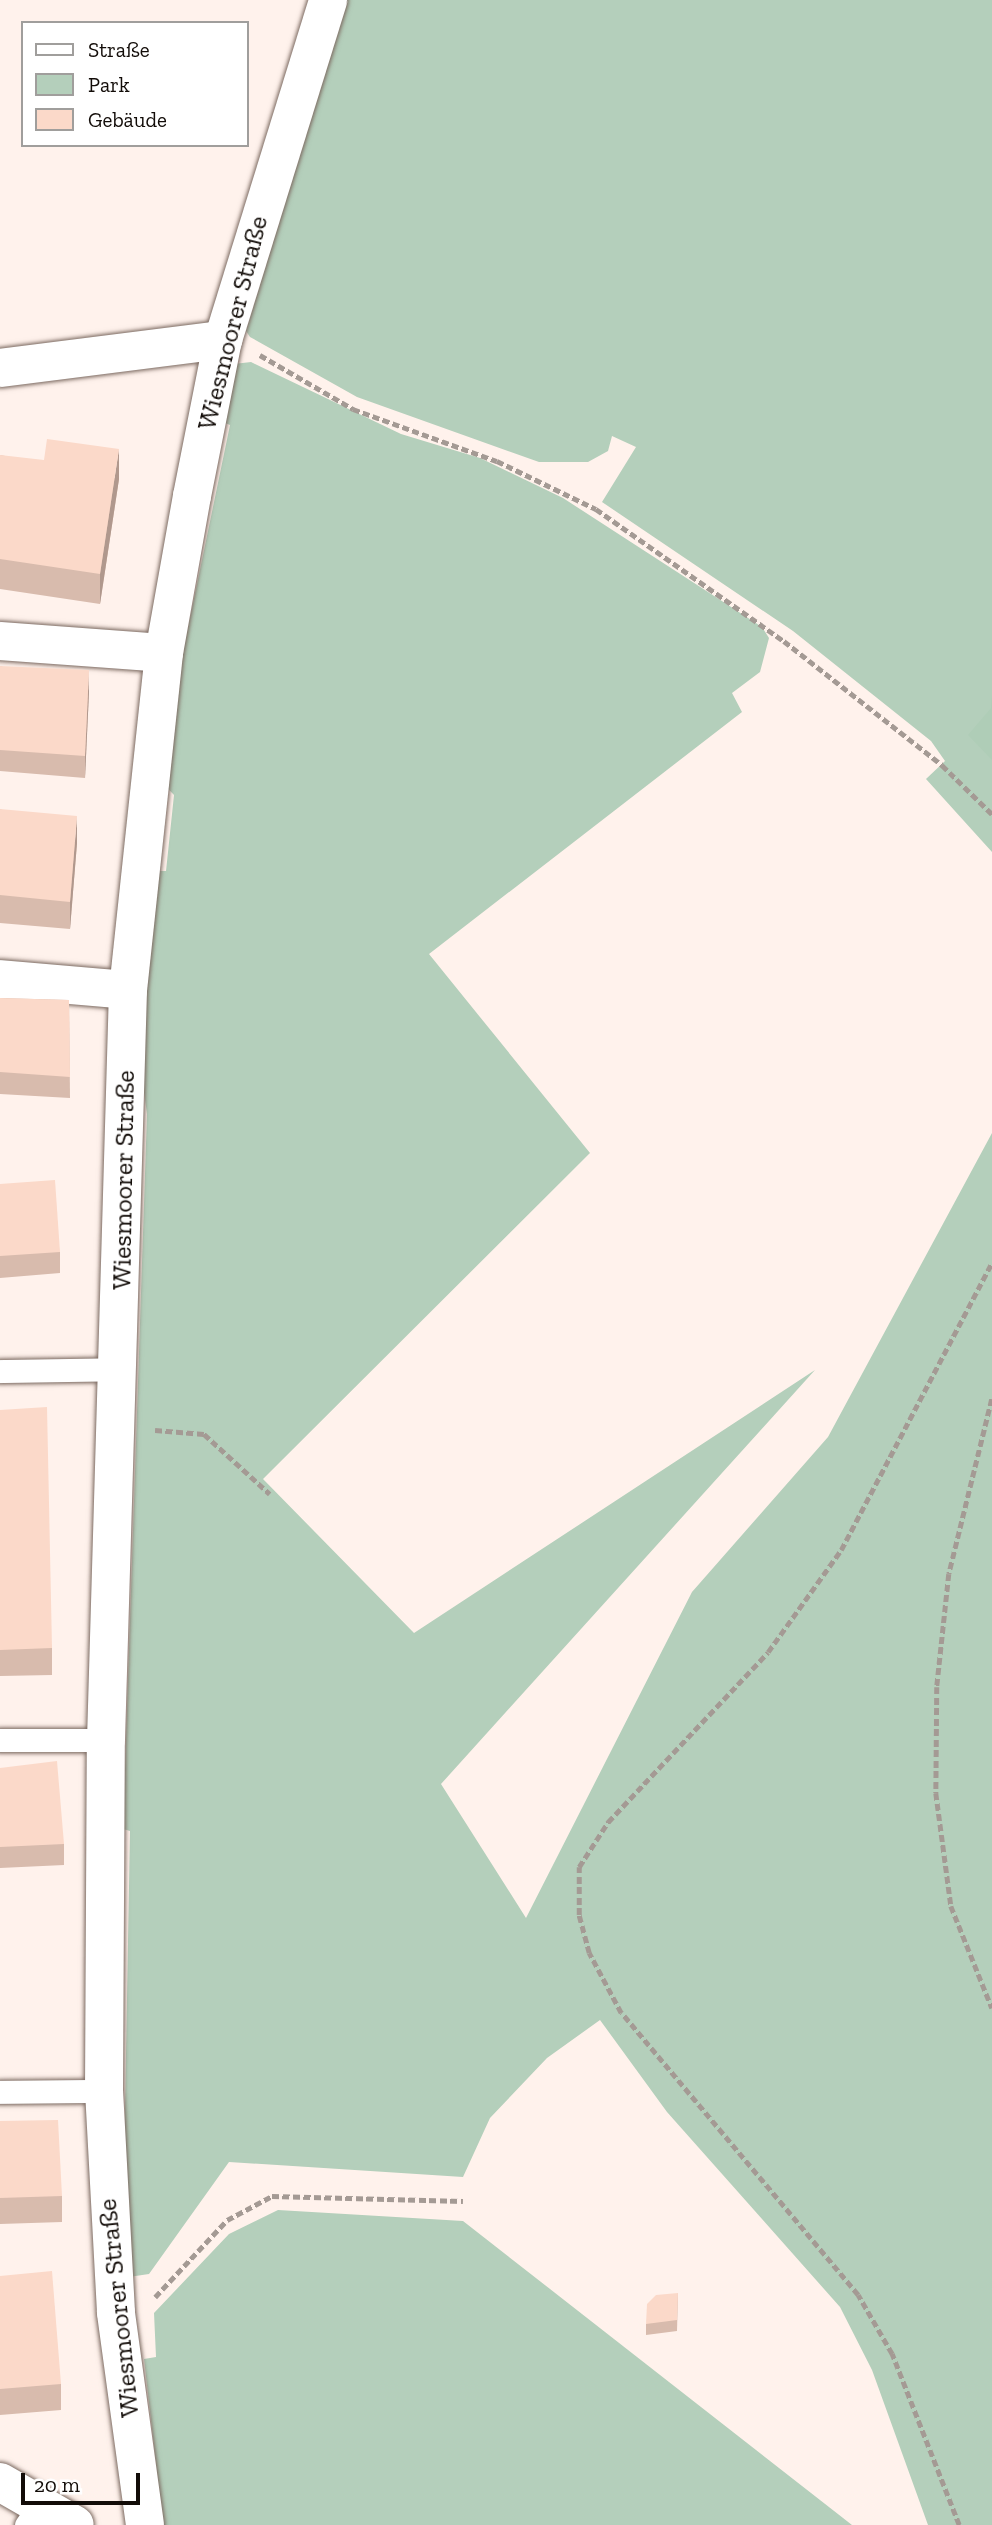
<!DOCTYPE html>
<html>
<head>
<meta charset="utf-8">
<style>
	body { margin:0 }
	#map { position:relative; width:992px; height:2525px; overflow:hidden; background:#fff2ec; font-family:"Zilla Slab",serif }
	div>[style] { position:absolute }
	.green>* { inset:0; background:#b4cfbb }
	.forest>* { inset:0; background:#afcdb7 }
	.path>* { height:4.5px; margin-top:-2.25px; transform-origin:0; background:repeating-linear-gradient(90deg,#a49a94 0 7px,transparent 0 10.5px) }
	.roads { filter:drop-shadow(0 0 2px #7c6a61) drop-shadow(0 0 2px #7c6a61) }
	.lane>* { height:23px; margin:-11.5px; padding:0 11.5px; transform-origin:11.5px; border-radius:11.5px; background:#fff }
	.street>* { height:38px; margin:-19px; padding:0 19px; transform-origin:19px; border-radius:19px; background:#fff }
	.wall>* { inset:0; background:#d8bbad }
	.shaded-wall>* { inset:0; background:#b0988d }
	.building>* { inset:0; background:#fbd9c9 }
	span { translate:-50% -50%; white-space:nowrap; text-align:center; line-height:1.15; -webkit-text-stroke:5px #fff; paint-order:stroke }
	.street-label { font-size:26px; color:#120c08 }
	.legend { position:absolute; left:21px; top:21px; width:228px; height:126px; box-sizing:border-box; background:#fff; border:2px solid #a09e9c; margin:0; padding:9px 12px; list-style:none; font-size:21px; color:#120c08 }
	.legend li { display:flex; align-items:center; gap:14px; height:35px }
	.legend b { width:35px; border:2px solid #a09e9c }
	.scale { position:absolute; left:21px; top:2473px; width:119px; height:32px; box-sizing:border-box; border:4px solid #120c08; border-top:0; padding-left:9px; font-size:21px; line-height:24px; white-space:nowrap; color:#120c08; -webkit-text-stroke:5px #fff; paint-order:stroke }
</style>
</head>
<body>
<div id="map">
	<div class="green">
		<div style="clip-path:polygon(346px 0,992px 0,992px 852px,926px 779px,945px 761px,931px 741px,793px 631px,602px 502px,636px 447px,612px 436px,608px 451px,588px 462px,539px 462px,357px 397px,250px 337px,246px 331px)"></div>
		<div style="clip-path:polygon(251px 362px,401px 434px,480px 458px,563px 498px,762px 627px,769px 638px,760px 672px,732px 693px,742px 712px,429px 954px,590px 1153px,263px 1479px,414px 1633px,815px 1370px,441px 1784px,526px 1918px,692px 1592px,828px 1437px,992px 1133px,992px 2525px,928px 2525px,872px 2370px,840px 2307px,667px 2112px,600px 2020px,547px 2058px,490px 2118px,463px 2177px,229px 2162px,149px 2274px,122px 2278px,130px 1831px,123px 1829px,147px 1114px,140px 1063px,151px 871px,166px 871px,174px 795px,157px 777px,230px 425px,220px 421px,234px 364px)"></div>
		<div style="clip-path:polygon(278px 2210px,463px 2221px,852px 2525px,163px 2525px,144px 2359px,156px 2357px,154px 2313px,229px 2234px)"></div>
	</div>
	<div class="forest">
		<div style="clip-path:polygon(992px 695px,992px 760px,968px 735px,991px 708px)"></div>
	</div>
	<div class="path">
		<div style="left:260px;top:355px;width:108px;rotate:30.1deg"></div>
		<div style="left:353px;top:409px;width:153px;rotate:19.9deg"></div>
		<div style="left:497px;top:461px;width:110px;rotate:25.9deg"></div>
		<div style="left:596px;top:509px;width:230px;rotate:35.1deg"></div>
		<div style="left:784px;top:641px;width:201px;rotate:38.1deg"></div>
		<div style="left:942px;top:765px;width:70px;rotate:44.4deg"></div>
		<div style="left:992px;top:1399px;width:180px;rotate:103.8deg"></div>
		<div style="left:949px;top:1574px;width:114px;rotate:96.1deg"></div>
		<div style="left:937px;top:1687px;width:106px;rotate:90.5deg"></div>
		<div style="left:936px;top:1793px;width:114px;rotate:82.4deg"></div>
		<div style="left:951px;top:1906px;width:110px;rotate:68.1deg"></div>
		<div style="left:155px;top:1430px;width:49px;rotate:4.7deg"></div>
		<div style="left:204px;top:1434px;width:89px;rotate:42.3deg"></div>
		<div style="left:155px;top:2297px;width:105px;rotate:-46.9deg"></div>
		<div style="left:227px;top:2220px;width:51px;rotate:-28.1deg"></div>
		<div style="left:272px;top:2196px;width:191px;rotate:1.5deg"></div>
		<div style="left:959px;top:2525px;width:184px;rotate:-111.4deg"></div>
		<div style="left:892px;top:2354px;width:68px;rotate:-120deg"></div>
		<div style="left:858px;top:2295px;width:368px;rotate:-130deg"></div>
		<div style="left:621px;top:2013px;width:68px;rotate:-118.1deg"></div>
		<div style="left:589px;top:1953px;width:39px;rotate:-105deg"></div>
		<div style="left:579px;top:1915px;width:48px;rotate:-90deg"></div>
		<div style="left:579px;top:1867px;width:54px;rotate:-57.2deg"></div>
		<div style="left:608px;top:1822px;width:233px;rotate:-46.7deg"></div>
		<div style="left:768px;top:1652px;width:125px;rotate:-54.4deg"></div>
		<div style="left:841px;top:1550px;width:325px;rotate:-62.3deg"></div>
	</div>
	<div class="roads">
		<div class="lane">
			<div style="left:0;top:1371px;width:121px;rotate:-0.9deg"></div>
			<div style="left:0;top:1740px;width:106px"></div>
			<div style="left:0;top:2092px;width:104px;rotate:-0.6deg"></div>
			<div style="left:26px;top:2525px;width:24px;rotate:-55deg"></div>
		</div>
		<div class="street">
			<div style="left:0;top:368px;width:225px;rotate:-7.2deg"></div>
			<div style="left:0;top:641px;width:164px;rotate:4.2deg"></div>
			<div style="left:0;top:979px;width:128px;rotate:4.9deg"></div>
			<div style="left:0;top:2482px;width:86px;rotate:29.8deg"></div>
			<div style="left:145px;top:2525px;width:215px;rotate:-97.8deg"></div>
			<div style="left:116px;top:2312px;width:221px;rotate:-93.1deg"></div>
			<div style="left:104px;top:2091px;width:351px;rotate:-89.7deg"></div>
			<div style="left:106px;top:1740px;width:750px;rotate:-88.32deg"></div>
			<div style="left:128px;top:990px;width:339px;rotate:-83.9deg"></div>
			<div style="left:164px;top:653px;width:159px;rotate:-79.9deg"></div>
			<div style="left:192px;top:496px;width:159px;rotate:-78.8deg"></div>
			<div style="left:223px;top:340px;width:356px;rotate:-72.8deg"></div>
		</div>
	</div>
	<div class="wall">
		<div style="clip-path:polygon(0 455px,119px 479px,100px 604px,0 589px)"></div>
		<div style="clip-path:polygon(0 666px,89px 692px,85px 778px,0 771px)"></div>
		<div style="clip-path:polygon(0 809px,77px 843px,70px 929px,0 923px)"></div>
		<div style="clip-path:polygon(0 998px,69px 1000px,70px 1098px,0 1094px)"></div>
		<div style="clip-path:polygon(0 1184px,60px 1252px,60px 1273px,0 1278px)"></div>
		<div style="clip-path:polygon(0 1410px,52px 1648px,52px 1675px,0 1676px)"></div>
		<div style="clip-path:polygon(0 1768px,64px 1844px,64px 1865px,0 1868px)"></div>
		<div style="clip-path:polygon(0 2121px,62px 2196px,62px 2222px,0 2224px)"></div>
		<div style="clip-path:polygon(0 2276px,61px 2384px,61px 2410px,0 2415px)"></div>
		<div style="clip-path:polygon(678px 2293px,677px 2331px,646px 2335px,646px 2324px)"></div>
	</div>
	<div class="shaded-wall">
		<div style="clip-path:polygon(119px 449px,119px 479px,100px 604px,100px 574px)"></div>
		<div style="clip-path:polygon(89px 670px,89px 692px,85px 778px,85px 756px)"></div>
		<div style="clip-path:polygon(77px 816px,77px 843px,70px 929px,70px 902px)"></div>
	</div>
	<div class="building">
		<div style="clip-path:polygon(47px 439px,119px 449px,100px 574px,0 559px,0 455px,44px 460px)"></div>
		<div style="clip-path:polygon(0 666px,89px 670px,85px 756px,0 750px)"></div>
		<div style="clip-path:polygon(0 809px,77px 816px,70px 902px,0 895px)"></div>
		<div style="clip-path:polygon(0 998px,69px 1000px,70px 1077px,0 1072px)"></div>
		<div style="clip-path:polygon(55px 1180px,60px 1252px,0 1256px,0 1184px)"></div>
		<div style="clip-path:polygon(47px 1407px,52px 1648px,0 1650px,0 1410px)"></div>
		<div style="clip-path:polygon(57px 1761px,64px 1844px,0 1847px,0 1768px)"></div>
		<div style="clip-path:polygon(58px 2120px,62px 2196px,0 2198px,0 2121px)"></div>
		<div style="clip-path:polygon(52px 2271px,61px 2384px,0 2389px,0 2276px)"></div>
		<div style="clip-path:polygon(678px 2293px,677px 2320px,646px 2324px,647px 2304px,656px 2295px)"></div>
	</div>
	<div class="street-label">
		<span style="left:233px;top:323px;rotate:-76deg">Wiesmoorer Straße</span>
		<span style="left:124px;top:1180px;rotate:-89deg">Wiesmoorer Straße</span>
		<span style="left:119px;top:2308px;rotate:-96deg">Wiesmoorer Straße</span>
	</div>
	<ul class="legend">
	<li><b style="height:9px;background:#fff"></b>Straße</li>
	<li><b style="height:19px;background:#b4cfbb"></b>Park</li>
	<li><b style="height:19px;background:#fbd9c9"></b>Gebäude</li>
	</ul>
	<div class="scale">20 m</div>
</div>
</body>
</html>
